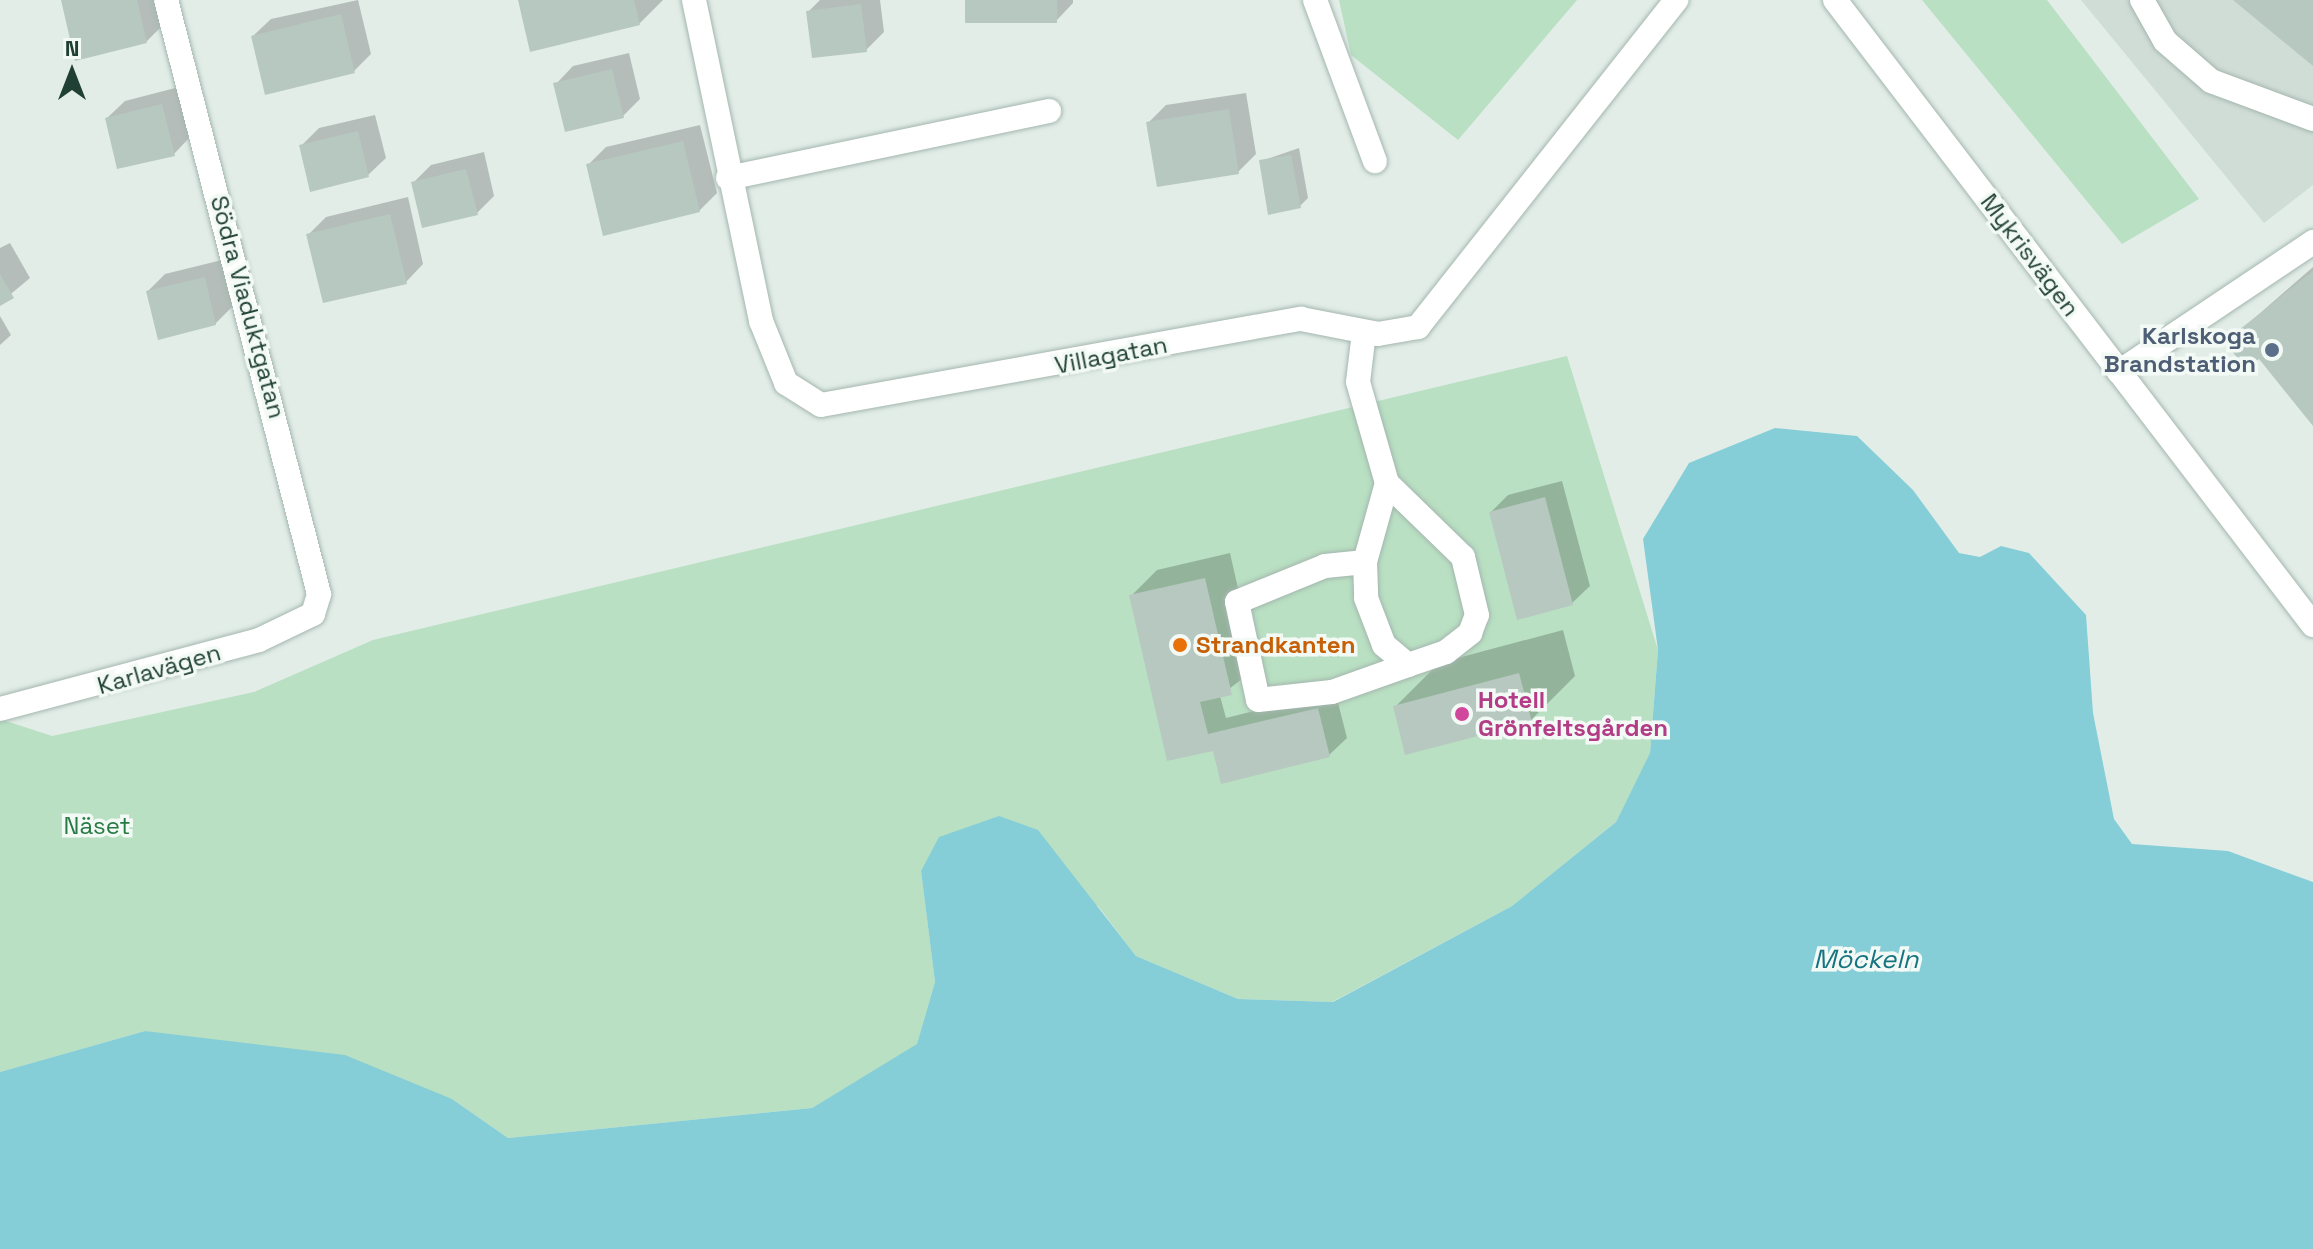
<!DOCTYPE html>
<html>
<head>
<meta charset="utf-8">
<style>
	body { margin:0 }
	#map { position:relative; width:2313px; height:1249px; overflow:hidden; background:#e2ede8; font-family:"Space Grotesk",sans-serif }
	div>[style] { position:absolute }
	.built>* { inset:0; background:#d0ddd7 }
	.green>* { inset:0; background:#b9e0c2 }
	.water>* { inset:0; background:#86ced7 }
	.shadow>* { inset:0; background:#0003 }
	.building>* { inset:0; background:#b7c8c1 }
	.roads { filter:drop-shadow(0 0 2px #a4b6af) drop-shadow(0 0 2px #a4b6af) }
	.lane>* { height:24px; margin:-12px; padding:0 12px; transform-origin:12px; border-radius:12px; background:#fff }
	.street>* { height:24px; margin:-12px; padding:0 12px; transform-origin:12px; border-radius:12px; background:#fff }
	.dots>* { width:22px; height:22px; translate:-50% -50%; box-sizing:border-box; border:4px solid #f3faf6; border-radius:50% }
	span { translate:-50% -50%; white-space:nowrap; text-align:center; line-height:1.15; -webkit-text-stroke:7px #f3faf6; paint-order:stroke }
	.street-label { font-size:24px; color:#204036 }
	.service-label { font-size:24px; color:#4e5e75; font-weight:700 }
	.right { translate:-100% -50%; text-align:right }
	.food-label { font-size:24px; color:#c56008; font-weight:700 }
	.left { translate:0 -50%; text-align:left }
	.hotel-label { font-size:24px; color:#b23c85; font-weight:700 }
	.park-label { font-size:24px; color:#277a43 }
	.water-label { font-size:26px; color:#167481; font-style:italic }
	.north { position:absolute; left:32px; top:32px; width:80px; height:80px; -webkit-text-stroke:6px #f3faf6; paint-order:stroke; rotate:0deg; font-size:22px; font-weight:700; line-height:32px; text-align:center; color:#204036 }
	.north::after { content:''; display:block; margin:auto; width:28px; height:36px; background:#204036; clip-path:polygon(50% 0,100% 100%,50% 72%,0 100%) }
</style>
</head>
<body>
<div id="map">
	<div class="built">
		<div style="clip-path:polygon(2081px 0,2313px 0,2313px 185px,2264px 223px)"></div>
	</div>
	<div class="green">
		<div style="clip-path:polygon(1339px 0,1577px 0,1458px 140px,1351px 55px)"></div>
		<div style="clip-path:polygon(1922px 0,2047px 0,2199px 199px,2122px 244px)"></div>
		<div style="clip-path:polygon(1567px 356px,1658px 650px,1650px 754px,1616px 822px,1512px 906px,1332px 1002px,1238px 999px,1136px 956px,1098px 906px,921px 871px,935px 982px,917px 1045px,812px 1108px,508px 1138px,452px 1099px,145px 1031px,0 1072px,0 719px,52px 736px,254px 692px,373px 640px)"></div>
	</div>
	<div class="water">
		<div style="clip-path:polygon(1775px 428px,1857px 436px,1913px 490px,1959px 553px,1980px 557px,2001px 546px,2029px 553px,2086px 615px,2093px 713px,2114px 819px,2132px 844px,2228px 851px,2313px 882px,2313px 1249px,0 1249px,0 1072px,145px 1031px,345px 1055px,452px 1099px,508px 1138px,812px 1108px,917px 1044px,935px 982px,921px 871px,939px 837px,999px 816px,1038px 830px,1136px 956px,1238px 999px,1333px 1002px,1512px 906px,1616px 822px,1650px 753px,1658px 650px,1643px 539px,1689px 463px)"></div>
	</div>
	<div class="shadow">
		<div style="clip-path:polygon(63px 0,168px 0,172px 16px,146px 42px)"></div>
		<div style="clip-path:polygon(358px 0,371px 54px,354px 71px,253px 36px,271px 19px)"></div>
		<div style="clip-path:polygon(520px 0,663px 0,639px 24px)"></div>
		<div style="clip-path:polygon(820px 0,880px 0,884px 32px,866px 50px,808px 12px)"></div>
		<div style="clip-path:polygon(967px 0,1073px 0,1073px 3px,1056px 21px)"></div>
		<div style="clip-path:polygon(629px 53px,640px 99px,623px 116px,556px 84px,573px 66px)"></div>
		<div style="clip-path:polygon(179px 87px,191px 136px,174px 154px,107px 118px,125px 101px)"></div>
		<div style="clip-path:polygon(1246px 93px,1256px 154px,1238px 172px,1148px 123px,1166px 105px)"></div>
		<div style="clip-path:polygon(375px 115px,386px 158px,368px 175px,301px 146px,319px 128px)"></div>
		<div style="clip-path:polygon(700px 125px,717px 193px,699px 211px,588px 165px,606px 147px)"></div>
		<div style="clip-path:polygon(1299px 148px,1308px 198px,1300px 206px,1261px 161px)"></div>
		<div style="clip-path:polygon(484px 152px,494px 196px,477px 213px,413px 183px,431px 165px)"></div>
		<div style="clip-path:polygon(408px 197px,423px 264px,406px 282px,308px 235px,326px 217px)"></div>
		<div style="clip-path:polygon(10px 243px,30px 278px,0 303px,0 248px)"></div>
		<div style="clip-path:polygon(222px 260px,233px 306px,215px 324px,148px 291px,165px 274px)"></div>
		<div style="clip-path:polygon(2313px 267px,2313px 423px,2259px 356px,2227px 342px)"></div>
		<div style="clip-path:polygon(0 316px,11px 335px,0 345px)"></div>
		<div style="clip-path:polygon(1562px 481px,1590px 586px,1572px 603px,1491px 512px,1508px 495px)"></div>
		<div style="clip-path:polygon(1230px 553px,1256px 668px,1220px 696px,1226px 718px,1335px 691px,1347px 738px,1329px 755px,1214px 749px,1131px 596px,1157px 570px)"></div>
		<div style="clip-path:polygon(1563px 630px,1575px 676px,1531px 720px,1395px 707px,1439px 663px)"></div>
	</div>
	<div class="building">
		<div style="clip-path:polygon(61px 0,137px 0,147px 43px,75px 61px)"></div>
		<div style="clip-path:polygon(518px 0,634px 0,640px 25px,530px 52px)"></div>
		<div style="clip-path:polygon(965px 0,1057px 0,1057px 23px,965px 23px)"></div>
		<div style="clip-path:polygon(2233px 0,2313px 0,2313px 66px)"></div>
		<div style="clip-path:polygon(861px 4px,867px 52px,812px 58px,806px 11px)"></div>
		<div style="clip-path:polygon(341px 14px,355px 73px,265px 95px,251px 36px)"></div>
		<div style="clip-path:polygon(612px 69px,624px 118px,565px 132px,553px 83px)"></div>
		<div style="clip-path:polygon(162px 104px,175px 156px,117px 169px,105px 118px)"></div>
		<div style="clip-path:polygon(1229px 109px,1239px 174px,1157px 187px,1146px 122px)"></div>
		<div style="clip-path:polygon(358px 131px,369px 177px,310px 192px,299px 145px)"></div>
		<div style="clip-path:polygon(683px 141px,700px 212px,603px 236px,586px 164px)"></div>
		<div style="clip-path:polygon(1291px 155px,1301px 208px,1268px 215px,1259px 160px)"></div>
		<div style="clip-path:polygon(466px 169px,478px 215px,422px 228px,411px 182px)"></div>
		<div style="clip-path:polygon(390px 214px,407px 284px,323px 303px,306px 234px)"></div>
		<div style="clip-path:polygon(2313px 271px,2313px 426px,2259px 359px,2246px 368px,2224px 342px)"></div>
		<div style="clip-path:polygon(0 274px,14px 298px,0 306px)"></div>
		<div style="clip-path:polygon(205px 277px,216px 325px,158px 340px,146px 291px)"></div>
		<div style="clip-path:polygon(1545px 497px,1573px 605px,1517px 620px,1489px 512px)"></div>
		<div style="clip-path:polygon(1205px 578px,1232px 695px,1200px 702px,1208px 734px,1318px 708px,1330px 757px,1221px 784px,1213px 751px,1167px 761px,1129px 595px)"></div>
		<div style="clip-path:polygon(1519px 673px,1532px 722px,1405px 755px,1393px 706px)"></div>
	</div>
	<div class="roads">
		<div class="lane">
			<div style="left:2142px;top:0;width:47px;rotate:60.7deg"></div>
			<div style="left:2165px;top:41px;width:61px;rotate:41deg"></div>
			<div style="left:2211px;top:81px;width:109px;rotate:20.4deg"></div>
			<div style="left:728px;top:178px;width:328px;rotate:-11.8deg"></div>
			<div style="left:1364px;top:332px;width:50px;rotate:96.8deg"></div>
			<div style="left:1358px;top:382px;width:105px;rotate:74deg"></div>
			<div style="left:1387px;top:483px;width:82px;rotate:105.6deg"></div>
			<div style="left:1365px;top:562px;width:36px;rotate:88deg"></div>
			<div style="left:1366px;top:598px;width:50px;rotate:69deg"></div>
			<div style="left:1384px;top:645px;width:31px;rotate:40deg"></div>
			<div style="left:1408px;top:665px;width:40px;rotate:-18.9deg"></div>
			<div style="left:1446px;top:652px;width:31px;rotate:-38deg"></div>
			<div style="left:1470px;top:633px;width:19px;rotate:-69deg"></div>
			<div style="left:1477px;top:615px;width:60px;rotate:-103.6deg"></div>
			<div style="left:1463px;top:557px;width:106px;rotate:-135.8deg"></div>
			<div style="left:2119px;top:372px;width:234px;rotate:-33.8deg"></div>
			<div style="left:1365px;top:562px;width:40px;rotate:174.3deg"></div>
			<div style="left:1325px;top:566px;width:95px;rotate:157.8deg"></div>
			<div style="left:1237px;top:602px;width:100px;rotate:77.9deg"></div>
			<div style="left:1258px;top:700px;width:74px;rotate:-6.2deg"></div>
			<div style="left:1332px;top:692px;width:81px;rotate:-19.6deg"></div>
		</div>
		<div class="street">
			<div style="left:694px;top:0;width:328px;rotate:78.2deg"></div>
			<div style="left:761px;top:321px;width:67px;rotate:68deg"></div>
			<div style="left:786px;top:383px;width:41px;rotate:32.2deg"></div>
			<div style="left:821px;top:405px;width:488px;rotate:-10.2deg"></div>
			<div style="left:1301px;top:319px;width:78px;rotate:11deg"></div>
			<div style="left:1378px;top:334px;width:41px;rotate:-9.9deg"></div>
			<div style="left:1418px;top:327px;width:417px;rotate:-51.7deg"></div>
			<div style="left:1315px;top:0;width:172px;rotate:69.6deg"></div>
			<div style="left:1835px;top:0;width:787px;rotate:52.59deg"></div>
			<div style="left:0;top:709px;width:268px;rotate:-14.9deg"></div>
			<div style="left:259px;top:640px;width:60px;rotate:-25.7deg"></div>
			<div style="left:313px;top:614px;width:21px;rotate:-73deg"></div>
			<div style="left:319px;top:594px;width:613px;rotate:-104.44deg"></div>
		</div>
	</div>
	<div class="dots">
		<div style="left:2272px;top:350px;background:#5c6f8a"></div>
		<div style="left:1180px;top:645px;background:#e8710a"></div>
		<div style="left:1462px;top:714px;background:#d1479c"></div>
	</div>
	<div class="street-label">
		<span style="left:2030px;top:255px;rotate:53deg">Mykrisvägen</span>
		<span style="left:248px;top:307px;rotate:75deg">Södra Viaduktgatan</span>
		<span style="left:1111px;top:355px;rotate:-11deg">Villagatan</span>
		<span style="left:159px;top:669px;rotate:-16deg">Karlavägen</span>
	</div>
	<div class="service-label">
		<span class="right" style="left:2256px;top:350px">Karlskoga<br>Brandstation</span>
	</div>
	<div class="food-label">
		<span class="left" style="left:1196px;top:645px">Strandkanten</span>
	</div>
	<div class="hotel-label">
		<span class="left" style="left:1478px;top:714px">Hotell<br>Grönfeltsgården</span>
	</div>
	<div class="park-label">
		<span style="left:97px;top:826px">Näset</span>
	</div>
	<div class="water-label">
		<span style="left:1866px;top:960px">Möckeln</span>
	</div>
	<div class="north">N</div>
</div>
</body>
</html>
